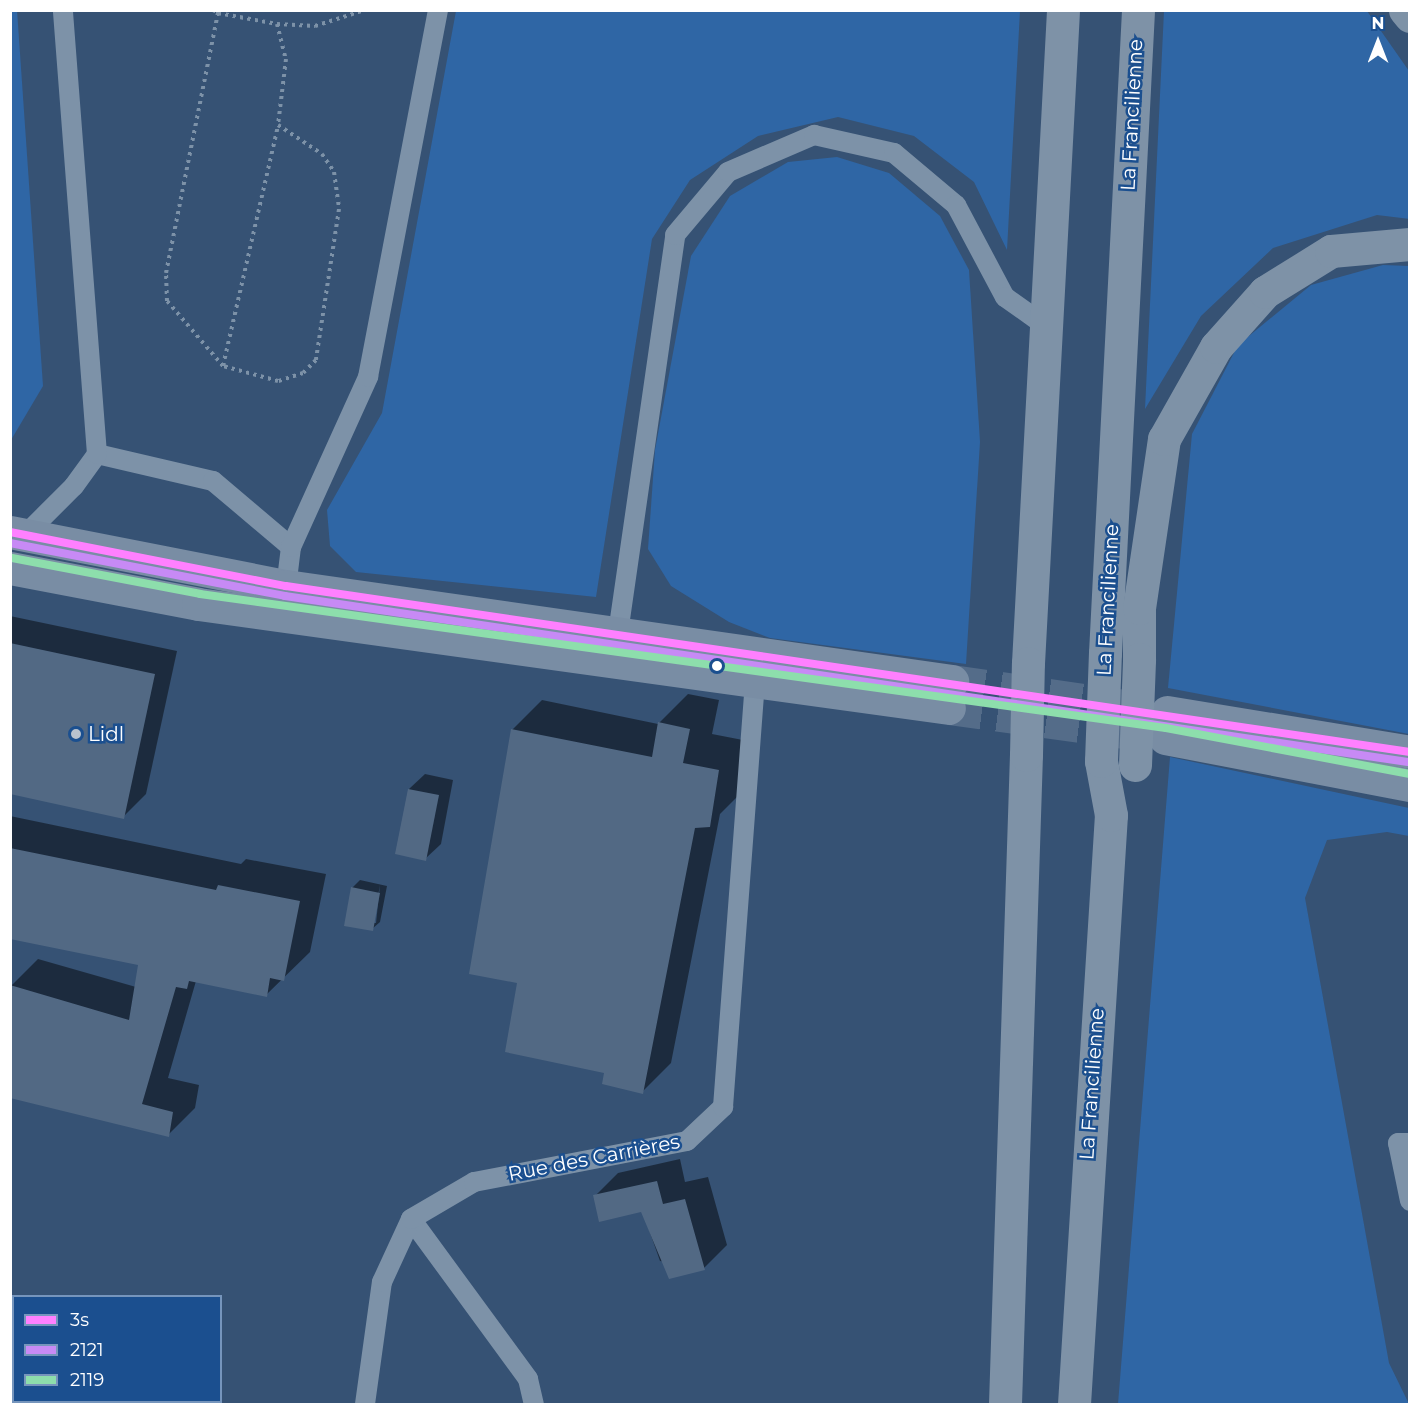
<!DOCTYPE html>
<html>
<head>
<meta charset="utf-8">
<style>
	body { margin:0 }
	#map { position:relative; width:1420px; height:1415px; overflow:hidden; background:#365274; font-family:Montserrat,sans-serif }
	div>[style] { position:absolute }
	.green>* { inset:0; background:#2f66a5 }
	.shadow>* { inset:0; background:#0007 }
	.building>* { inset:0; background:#526984 }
	.secondary-tunnel>* { height:33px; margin-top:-16.5px; transform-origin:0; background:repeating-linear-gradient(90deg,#546c89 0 33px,transparent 0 49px) }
	.path>* { height:4px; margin-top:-2px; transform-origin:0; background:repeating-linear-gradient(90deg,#7d92a8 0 3px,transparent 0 7.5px) }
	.lane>* { height:20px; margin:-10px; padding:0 10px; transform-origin:10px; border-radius:10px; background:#7d92a8 }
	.secondary>* { height:33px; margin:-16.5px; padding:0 16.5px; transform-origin:16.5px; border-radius:16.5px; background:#798da4 }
	.highway>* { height:33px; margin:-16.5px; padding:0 16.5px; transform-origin:16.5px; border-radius:16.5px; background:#7e92a7 }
	.highway-bridge>* { height:33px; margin:-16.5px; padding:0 16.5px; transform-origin:16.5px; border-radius:16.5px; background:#7e92a7 }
	.bus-1>* { height:8px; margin:-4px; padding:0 4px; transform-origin:4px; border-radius:4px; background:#ff80ff }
	.bus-2>* { height:8px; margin:-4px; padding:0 4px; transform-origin:4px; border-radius:4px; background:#c78af5 }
	.bus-3>* { height:8px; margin:-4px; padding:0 4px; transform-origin:4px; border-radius:4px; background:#8ddeac }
	.dots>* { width:16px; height:16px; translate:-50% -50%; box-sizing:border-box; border:3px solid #1b4f8f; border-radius:50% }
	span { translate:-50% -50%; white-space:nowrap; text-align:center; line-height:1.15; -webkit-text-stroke:5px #1b4f8f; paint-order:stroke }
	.street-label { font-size:20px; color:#fff }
	.poi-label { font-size:20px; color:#fff }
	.left { translate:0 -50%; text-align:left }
	.frame { position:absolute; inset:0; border:12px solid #fff; pointer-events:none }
	.legend { position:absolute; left:12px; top:1295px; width:210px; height:108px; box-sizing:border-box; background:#1b4f8f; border:2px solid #7695bc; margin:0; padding:8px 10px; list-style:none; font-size:18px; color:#fff }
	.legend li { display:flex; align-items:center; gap:12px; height:30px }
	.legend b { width:30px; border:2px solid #7695bc }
	.north { position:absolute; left:1348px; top:12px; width:60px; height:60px; -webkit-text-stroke:4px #1b4f8f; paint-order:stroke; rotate:0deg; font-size:16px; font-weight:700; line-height:24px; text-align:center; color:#fff }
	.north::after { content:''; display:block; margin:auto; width:21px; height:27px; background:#fff; clip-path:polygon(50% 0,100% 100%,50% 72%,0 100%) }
</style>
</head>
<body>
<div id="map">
	<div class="green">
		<div style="clip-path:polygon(17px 10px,43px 386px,11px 440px,10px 11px)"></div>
		<div style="clip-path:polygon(456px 11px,1020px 11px,1007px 250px,974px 182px,914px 136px,838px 117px,758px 136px,690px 180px,652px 239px,596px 597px,356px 572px,330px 546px,327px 510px,382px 413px)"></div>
		<div style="clip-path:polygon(1164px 11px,1367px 11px,1409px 71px,1410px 219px,1377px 215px,1273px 248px,1201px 316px,1145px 409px)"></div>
		<div style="clip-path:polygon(837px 157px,889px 173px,940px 216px,969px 270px,980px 442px,966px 664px,770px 638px,729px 622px,671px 586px,648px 549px,655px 450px,691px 256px,730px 196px,788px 162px)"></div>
		<div style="clip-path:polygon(1383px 265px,1409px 266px,1409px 734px,1168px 688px,1192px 434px,1238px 345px,1311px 285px)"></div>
		<div style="clip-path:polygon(1170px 757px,1409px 808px,1409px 836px,1387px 832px,1327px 840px,1305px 898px,1389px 1363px,1409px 1404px,1118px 1404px)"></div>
	</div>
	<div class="shadow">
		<div style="clip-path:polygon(10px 616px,177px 651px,146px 794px,123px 817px,10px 793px)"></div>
		<div style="clip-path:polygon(688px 694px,719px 700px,712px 734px,748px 741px,738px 796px,720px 814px,671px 1063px,642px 1092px,605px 1072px,518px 982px,512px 730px,542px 700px,658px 724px)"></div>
		<div style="clip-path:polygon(425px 774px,453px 780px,441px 844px,425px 859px,409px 789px)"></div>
		<div style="clip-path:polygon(10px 816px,241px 864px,246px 859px,326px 874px,310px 952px,266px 995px,196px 981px,168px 1078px,199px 1085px,195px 1108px,168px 1135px,11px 986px,38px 959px,136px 987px,140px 964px,10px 937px)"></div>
		<div style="clip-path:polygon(evenodd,360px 880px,387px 886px,380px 922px,372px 929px,352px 888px,360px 880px,380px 885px,376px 923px,373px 923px,380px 885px)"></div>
		<div style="clip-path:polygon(680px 1159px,685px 1182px,708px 1177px,727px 1245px,704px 1268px,660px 1261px,642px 1210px,595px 1196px,618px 1173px)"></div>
	</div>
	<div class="building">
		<div style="clip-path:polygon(10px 643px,155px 674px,124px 819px,10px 794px)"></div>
		<div style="clip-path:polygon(658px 722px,690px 729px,683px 763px,719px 770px,710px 827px,695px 828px,643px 1094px,602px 1084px,604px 1073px,505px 1052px,517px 983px,469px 974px,511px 729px,652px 757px)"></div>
		<div style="clip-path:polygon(408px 789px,439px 795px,426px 861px,395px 854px)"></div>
		<div style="clip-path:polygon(10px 848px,216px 890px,218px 885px,300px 901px,284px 981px,270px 978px,267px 997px,189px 981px,187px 989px,176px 987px,142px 1104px,173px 1112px,169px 1137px,10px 1098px,10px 985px,129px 1020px,138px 965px,10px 939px)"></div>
		<div style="clip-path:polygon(351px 887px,380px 893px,373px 931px,344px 926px)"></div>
		<div style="clip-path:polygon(657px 1181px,663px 1204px,685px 1199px,705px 1270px,669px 1279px,641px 1212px,599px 1222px,593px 1195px)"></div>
	</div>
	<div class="secondary-tunnel">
		<div style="left:952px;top:681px;width:182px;rotate:8.2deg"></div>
		<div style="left:949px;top:708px;width:184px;rotate:7.8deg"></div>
	</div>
	<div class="path">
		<div style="left:213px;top:10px;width:6px;rotate:31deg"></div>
		<div style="left:218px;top:13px;width:60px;rotate:10.6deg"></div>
		<div style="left:277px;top:24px;width:36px;rotate:76deg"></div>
		<div style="left:286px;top:59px;width:66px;rotate:96.9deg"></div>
		<div style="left:278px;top:125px;width:53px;rotate:33.4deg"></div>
		<div style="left:322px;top:154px;width:22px;rotate:56deg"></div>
		<div style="left:334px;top:172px;width:37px;rotate:82deg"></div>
		<div style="left:339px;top:209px;width:153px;rotate:98.7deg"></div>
		<div style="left:316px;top:360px;width:18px;rotate:135deg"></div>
		<div style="left:303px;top:373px;width:26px;rotate:162deg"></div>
		<div style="left:278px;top:381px;width:57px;rotate:-164.7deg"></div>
		<div style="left:223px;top:366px;width:86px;rotate:-130.7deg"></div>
		<div style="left:167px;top:301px;width:28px;rotate:-92deg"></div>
		<div style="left:166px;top:273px;width:265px;rotate:-78.7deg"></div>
		<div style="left:218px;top:13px;width:3px;rotate:-90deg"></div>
		<div style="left:277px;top:24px;width:38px;rotate:3deg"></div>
		<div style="left:315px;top:26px;width:52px;rotate:-17.7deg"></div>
		<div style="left:10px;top:182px;width:72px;rotate:90deg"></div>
		<div style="left:223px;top:366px;width:247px;rotate:-77.1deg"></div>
	</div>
	<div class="lane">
		<div style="left:97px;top:454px;width:119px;rotate:13.1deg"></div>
		<div style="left:213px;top:481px;width:102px;rotate:40.2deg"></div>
		<div style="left:291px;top:547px;width:39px;rotate:97deg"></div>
		<div style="left:25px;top:535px;width:69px;rotate:-45deg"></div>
		<div style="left:74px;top:486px;width:39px;rotate:-54deg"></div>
		<div style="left:97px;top:454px;width:445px;rotate:-94.4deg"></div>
		<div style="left:291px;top:547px;width:187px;rotate:-65.6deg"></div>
		<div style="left:368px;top:377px;width:374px;rotate:-79.2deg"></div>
		<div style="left:618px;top:633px;width:402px;rotate:-81.8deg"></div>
		<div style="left:675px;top:235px;width:82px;rotate:-49.9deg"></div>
		<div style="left:728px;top:172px;width:94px;rotate:-23.3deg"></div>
		<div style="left:814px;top:135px;width:82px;rotate:12.7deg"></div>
		<div style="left:894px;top:153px;width:81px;rotate:40deg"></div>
		<div style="left:956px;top:205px;width:104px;rotate:62deg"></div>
		<div style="left:1005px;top:297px;width:47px;rotate:35.4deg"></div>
		<div style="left:1410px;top:1143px;width:12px;rotate:180deg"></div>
		<div style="left:1398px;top:1143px;width:59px;rotate:78.3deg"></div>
		<div style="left:411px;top:1219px;width:198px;rotate:53.8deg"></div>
		<div style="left:528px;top:1379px;width:26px;rotate:77deg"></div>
		<div style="left:365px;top:1404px;width:123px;rotate:-82.1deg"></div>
		<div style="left:382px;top:1282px;width:69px;rotate:-65.3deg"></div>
		<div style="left:411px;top:1219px;width:73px;rotate:-30.4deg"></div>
		<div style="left:474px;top:1182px;width:217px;rotate:-10.9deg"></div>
		<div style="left:687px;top:1141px;width:50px;rotate:-43.4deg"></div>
		<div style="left:723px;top:1107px;width:426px;rotate:-85.7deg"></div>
	</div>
	<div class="secondary">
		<div style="left:10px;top:532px;width:281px;rotate:11.1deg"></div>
		<div style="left:286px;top:586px;width:673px;rotate:8.12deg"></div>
		<div style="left:10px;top:568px;width:191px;rotate:10.8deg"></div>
		<div style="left:198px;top:604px;width:758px;rotate:7.88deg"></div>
		<div style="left:1167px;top:712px;width:246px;rotate:9.3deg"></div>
		<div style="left:1165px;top:738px;width:249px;rotate:10.9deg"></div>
	</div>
	<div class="highway">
		<div style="left:1405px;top:10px;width:8px;rotate:50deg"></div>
		<div style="left:1105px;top:653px;width:644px;rotate:-87.06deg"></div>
		<div style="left:1139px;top:659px;width:51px;rotate:-90deg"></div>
		<div style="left:1139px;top:608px;width:171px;rotate:-81.6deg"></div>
		<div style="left:1164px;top:439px;width:106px;rotate:-60.5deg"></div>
		<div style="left:1216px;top:347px;width:74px;rotate:-48.3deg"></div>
		<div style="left:1265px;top:292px;width:78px;rotate:-31.8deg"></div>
		<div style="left:1331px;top:251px;width:79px;rotate:-5.1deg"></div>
		<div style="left:1028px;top:663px;width:654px;rotate:-86.93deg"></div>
		<div style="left:1005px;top:1404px;width:649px;rotate:-88.15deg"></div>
		<div style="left:1074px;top:1404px;width:590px;rotate:-86.41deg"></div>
		<div style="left:1111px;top:815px;width:55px;rotate:-100.5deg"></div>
	</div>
	<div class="highway-bridge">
		<div style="left:1026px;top:755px;width:92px;rotate:-88.8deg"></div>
		<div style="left:1101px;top:761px;width:108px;rotate:-87.9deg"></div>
		<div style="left:1135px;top:765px;width:106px;rotate:-87.8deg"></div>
	</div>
	<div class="bus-1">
		<div style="left:10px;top:532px;width:281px;rotate:11.1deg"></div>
		<div style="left:286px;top:586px;width:1136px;rotate:8.4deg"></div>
	</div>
	<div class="bus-2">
		<div style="left:10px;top:543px;width:280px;rotate:10.9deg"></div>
		<div style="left:285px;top:596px;width:1135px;rotate:8.41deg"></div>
	</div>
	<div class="bus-3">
		<div style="left:12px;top:558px;width:191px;rotate:10.8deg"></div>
		<div style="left:200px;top:594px;width:975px;rotate:7.9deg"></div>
		<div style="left:1166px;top:728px;width:248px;rotate:10.7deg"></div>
	</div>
	<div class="dots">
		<div style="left:717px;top:666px;background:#fff"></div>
		<div style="left:76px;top:734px;background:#b9c2ce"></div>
	</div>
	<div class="street-label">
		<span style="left:1132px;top:115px;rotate:-87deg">La Francilienne</span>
		<span style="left:1108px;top:600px;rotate:-87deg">La Francilienne</span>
		<span style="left:1092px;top:1084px;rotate:-86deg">La Francilienne</span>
		<span style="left:594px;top:1158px;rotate:-11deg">Rue des Carrières</span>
	</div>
	<div class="poi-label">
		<span class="left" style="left:88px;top:734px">Lidl</span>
	</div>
	<div class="frame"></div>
	<ul class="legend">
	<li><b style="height:8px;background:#ff80ff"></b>3s</li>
	<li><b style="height:8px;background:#c78af5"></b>2121</li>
	<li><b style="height:8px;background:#8ddeac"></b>2119</li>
	</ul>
	<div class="north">N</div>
</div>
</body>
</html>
